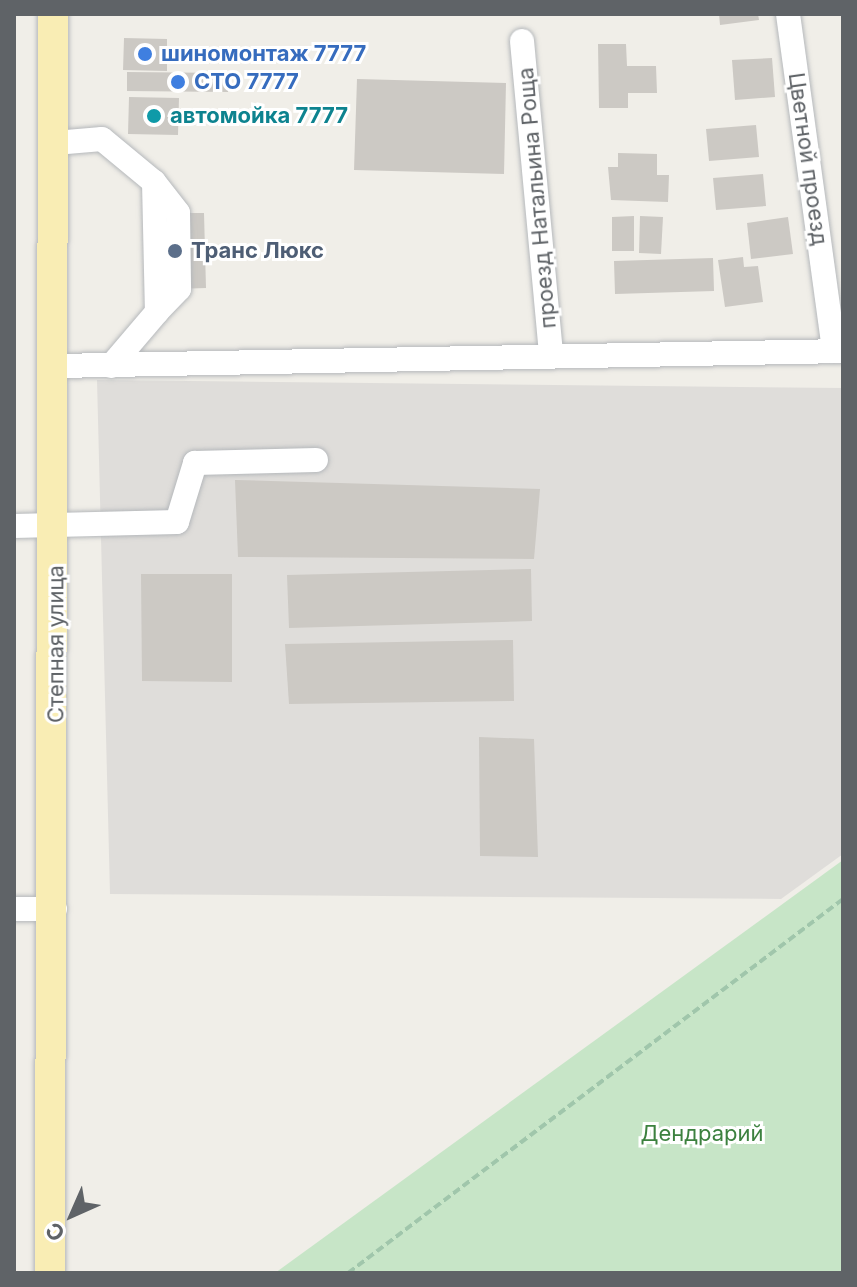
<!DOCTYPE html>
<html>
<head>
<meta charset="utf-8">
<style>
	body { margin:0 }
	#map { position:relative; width:857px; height:1287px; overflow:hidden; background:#f0eee8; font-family:Inter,sans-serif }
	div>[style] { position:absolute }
	.industrial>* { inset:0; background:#dfddda }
	.green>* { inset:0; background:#c7e5c7 }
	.building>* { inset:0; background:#ccc9c4 }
	.path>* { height:4px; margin-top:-2px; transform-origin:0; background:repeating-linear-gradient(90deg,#a0c6ab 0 8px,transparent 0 12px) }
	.roads { filter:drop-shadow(0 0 2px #b5b8bb) drop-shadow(0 0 2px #b5b8bb) }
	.minor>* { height:24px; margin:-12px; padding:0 12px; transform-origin:12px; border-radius:12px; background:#fff }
	.major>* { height:30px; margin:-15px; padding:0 15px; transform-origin:15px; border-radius:15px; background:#f9edb4 }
	.dots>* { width:22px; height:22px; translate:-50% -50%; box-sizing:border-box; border:4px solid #fff; border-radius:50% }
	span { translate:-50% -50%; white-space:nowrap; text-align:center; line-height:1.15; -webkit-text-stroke:6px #fff; paint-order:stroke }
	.shop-label { font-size:22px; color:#366cbe; font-weight:700 }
	.left { translate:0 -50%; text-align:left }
	.culture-label { font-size:22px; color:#0d838f; font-weight:700 }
	.street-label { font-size:22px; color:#5f6367 }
	.service-label { font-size:22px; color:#4e5e75; font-weight:700 }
	.park-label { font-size:22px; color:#3c813f }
	.frame { position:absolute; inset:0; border:16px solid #5f6367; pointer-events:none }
	.north { position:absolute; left:32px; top:1175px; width:80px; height:80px; -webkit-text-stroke:6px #fff; paint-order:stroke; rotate:225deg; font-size:22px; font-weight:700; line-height:32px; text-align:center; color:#5f6367 }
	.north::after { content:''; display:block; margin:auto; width:28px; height:36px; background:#5f6367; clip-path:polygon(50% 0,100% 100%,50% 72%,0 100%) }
</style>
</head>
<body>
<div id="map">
	<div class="industrial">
		<div style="clip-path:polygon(97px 380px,843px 388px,843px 854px,781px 899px,110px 894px)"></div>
	</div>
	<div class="green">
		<div style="clip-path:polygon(843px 860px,843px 1273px,275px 1273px)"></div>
	</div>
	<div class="building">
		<div style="clip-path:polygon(719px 14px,758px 14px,759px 20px,720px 25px)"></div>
		<div style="clip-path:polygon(124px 38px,167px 39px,167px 71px,123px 70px)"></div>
		<div style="clip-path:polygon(598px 44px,626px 44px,627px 66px,656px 66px,657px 93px,628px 93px,628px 108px,599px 108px)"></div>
		<div style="clip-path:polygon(772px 58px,775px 97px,735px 100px,732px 60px)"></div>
		<div style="clip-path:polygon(127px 72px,228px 73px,228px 92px,127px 91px)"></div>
		<div style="clip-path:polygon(357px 79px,506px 83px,504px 174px,354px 170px)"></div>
		<div style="clip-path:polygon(129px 97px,179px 98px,178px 135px,128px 134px)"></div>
		<div style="clip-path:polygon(756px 125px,759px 157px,709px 161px,706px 129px)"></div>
		<div style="clip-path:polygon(618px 153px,657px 154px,657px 175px,669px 175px,668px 202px,611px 200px,608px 167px,618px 167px)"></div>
		<div style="clip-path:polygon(763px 174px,766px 206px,716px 210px,713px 178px)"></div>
		<div style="clip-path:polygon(144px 213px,204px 213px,206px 288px,145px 290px)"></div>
		<div style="clip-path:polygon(634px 216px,634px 251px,612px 251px,612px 217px)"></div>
		<div style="clip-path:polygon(640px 216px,663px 217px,661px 254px,639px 253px)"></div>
		<div style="clip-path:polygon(788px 217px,793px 254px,751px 259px,747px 223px)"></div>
		<div style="clip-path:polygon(743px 257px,744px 267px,758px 266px,763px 302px,725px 307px,718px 260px)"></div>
		<div style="clip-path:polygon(713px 258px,714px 291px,615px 294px,614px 261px)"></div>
		<div style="clip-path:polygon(235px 480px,540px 489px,534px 559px,238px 557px)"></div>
		<div style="clip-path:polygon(531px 569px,532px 621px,289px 628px,287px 575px)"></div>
		<div style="clip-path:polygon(141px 574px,232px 574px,232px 682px,142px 681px)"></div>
		<div style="clip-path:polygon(513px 640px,514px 701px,289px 704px,285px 644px)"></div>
		<div style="clip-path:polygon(479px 737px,534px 739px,538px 857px,480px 856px)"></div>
	</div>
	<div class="path">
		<div style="left:348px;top:1273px;width:620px;rotate:-37.07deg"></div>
	</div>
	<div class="roads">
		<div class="minor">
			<div style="left:788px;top:14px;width:340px;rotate:82.2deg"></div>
			<div style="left:522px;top:41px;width:316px;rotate:84.7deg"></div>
			<div style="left:55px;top:143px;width:47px;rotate:-4.9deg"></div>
			<div style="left:102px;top:139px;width:67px;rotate:39.6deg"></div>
			<div style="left:154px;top:182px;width:130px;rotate:88.7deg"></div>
			<div style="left:157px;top:312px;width:71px;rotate:130.4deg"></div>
			<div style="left:154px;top:182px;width:39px;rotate:52deg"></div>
			<div style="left:178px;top:213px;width:76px;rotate:89.2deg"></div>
			<div style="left:179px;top:289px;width:32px;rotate:134deg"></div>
			<div style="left:56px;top:366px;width:787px;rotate:-1.09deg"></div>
			<div style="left:14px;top:526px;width:163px;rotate:-1.4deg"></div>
			<div style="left:177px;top:522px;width:62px;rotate:-73deg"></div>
			<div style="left:195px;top:463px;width:121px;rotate:-1.4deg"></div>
			<div style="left:14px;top:909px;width:41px"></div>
		</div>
		<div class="major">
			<div style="left:50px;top:1273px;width:1259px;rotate:-89.86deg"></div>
		</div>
	</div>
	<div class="dots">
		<div style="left:145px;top:54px;background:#3f7fe0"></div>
		<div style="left:178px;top:82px;background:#3f7fe0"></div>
		<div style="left:154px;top:116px;background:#0f9aa8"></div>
		<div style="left:175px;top:251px;background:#5c6f8a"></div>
	</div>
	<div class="shop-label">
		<span class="left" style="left:161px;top:54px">шиномонтаж 7777</span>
		<span class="left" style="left:194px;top:82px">СТО 7777</span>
	</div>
	<div class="culture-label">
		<span class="left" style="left:170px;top:116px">автомойка 7777</span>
	</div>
	<div class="street-label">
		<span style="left:808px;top:159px;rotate:82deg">Цветной проезд</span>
		<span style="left:537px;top:198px;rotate:-95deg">проезд Натальина Роща</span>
		<span style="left:56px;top:644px;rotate:-90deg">Степная улица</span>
	</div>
	<div class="service-label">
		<span class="left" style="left:191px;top:251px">Транс Люкс</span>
	</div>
	<div class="park-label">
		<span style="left:702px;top:1134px">Дендрарий</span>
	</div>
	<div class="frame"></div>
	<div class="north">С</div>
</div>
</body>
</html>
